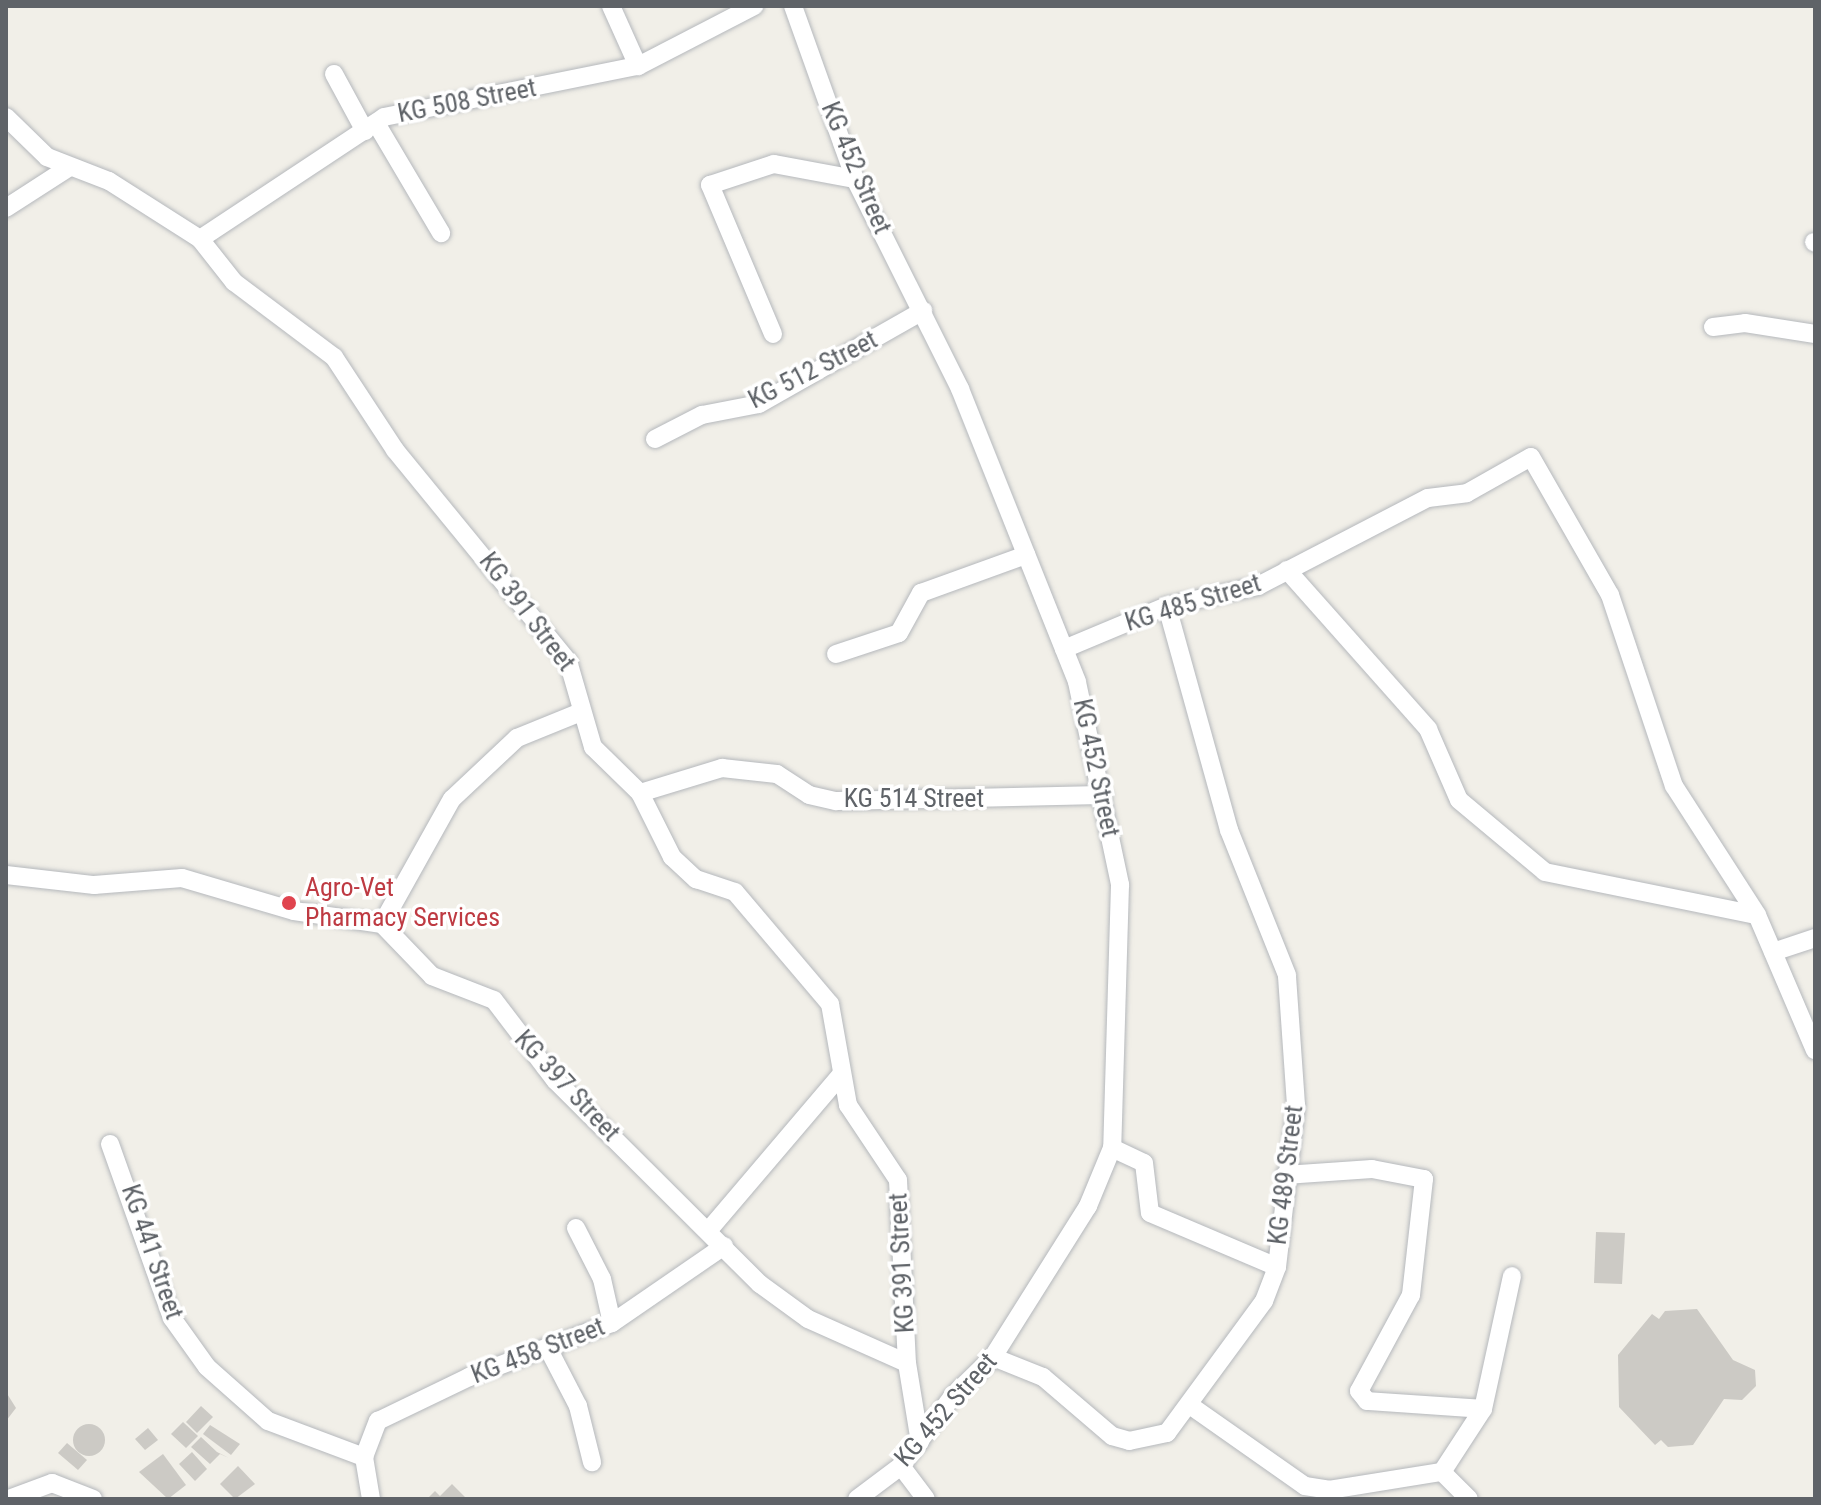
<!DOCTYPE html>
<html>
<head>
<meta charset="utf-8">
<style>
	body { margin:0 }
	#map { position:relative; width:1821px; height:1505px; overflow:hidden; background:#f1efe8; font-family:"Roboto Condensed",sans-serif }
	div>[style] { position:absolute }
	.building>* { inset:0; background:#cccac5 }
	.round { border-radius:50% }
	.roads { filter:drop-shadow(0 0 2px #b5b8bc) drop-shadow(0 0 2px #b5b8bc) }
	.street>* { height:18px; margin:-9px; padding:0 9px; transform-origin:9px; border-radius:9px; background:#fff }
	.dots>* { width:22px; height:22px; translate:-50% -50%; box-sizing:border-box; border:4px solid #fff; border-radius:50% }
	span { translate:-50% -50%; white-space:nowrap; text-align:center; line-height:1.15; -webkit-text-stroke:7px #fff; paint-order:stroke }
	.street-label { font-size:26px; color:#5f6368 }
	.health-label { font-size:26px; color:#be3a42 }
	.left { translate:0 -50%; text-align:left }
	.frame { position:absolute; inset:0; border:8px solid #5f6368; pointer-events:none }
</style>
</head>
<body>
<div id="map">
	<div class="building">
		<div style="clip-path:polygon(1596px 1232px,1625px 1233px,1622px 1284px,1594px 1283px)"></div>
		<div style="clip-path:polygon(1697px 1309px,1733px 1360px,1755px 1370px,1756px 1386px,1742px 1400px,1724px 1399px,1693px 1445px,1668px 1447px,1661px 1440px,1655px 1445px,1619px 1407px,1618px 1355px,1652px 1314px,1659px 1319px,1665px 1311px)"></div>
		<div style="clip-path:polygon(6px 1392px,16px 1408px,6px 1421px)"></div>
		<div style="clip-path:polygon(201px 1406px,213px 1417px,197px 1433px,186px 1422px)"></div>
		<div style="clip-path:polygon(183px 1422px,198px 1436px,186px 1448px,171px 1434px)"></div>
		<div class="round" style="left:73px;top:1424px;width:32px;height:32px"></div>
		<div style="clip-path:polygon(210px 1425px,240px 1444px,231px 1455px,203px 1434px)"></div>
		<div style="clip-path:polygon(148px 1428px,158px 1440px,145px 1450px,135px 1439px)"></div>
		<div style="clip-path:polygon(201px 1437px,217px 1452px,229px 1458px,220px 1454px,210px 1464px,191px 1447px)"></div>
		<div style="clip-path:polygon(67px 1443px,87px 1460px,78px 1470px,58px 1453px)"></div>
		<div style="clip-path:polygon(192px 1452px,207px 1469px,195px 1481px,179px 1464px)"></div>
		<div style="clip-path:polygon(163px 1454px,186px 1485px,168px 1499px,139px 1472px)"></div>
		<div style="clip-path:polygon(238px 1466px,255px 1484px,235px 1499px,220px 1484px)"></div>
		<div style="clip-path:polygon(452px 1484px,467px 1499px,427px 1499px,435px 1491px,440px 1496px)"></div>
	</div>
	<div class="roads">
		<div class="street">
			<div style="left:611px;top:6px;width:66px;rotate:65.8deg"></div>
			<div style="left:793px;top:6px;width:184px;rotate:70.3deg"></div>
			<div style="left:855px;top:179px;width:235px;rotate:63.4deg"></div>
			<div style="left:960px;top:389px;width:315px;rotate:68.2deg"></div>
			<div style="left:1077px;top:682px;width:208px;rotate:78deg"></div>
			<div style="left:1120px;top:885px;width:263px;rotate:91.7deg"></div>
			<div style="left:1112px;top:1148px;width:63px;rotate:112.5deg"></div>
			<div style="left:1088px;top:1206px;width:178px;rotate:122.2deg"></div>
			<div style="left:993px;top:1357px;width:57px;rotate:135.7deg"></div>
			<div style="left:952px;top:1397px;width:86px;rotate:126.5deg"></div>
			<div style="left:901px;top:1466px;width:55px;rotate:143.1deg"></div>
			<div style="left:334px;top:74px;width:65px;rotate:61.5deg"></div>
			<div style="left:6px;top:117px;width:57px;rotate:44.3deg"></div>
			<div style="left:47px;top:157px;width:66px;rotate:21.2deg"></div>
			<div style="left:109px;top:181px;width:108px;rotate:32.5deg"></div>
			<div style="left:200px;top:239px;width:55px;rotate:51.7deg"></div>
			<div style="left:234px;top:282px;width:125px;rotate:36.9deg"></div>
			<div style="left:334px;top:357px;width:111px;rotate:56.7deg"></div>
			<div style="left:395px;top:450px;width:273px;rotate:50.7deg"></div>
			<div style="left:568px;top:661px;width:90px;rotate:73.8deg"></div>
			<div style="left:593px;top:747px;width:66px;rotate:44.4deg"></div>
			<div style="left:640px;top:793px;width:72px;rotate:63.4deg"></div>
			<div style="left:672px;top:857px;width:33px;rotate:43deg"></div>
			<div style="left:696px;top:879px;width:41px;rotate:18.4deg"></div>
			<div style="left:735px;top:892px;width:147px;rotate:49.7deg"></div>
			<div style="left:830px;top:1004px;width:103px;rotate:79.9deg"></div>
			<div style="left:848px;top:1105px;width:90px;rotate:56.3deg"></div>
			<div style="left:898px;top:1180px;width:183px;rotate:87.2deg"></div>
			<div style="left:907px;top:1363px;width:80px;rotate:80.7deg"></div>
			<div style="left:376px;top:123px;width:128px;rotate:59.4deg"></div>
			<div style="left:6px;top:208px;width:74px;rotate:-32.8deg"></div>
			<div style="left:200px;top:239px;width:221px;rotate:-33.5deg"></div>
			<div style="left:384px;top:117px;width:259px;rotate:-11.4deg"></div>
			<div style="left:638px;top:66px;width:131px;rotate:-27.3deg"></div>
			<div style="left:1814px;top:242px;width:1px;rotate:45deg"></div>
			<div style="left:1713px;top:327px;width:32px;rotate:-7deg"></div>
			<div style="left:1745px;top:323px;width:71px;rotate:8.9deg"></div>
			<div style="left:773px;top:334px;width:162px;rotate:-112.9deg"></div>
			<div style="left:710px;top:185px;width:67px;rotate:-18.2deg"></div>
			<div style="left:774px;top:164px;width:82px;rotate:10.5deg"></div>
			<div style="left:655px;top:439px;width:53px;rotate:-27.1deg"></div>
			<div style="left:702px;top:415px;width:58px;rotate:-10.9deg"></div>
			<div style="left:759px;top:404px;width:189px;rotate:-29.6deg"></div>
			<div style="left:1287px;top:570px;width:213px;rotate:48.4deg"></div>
			<div style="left:1428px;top:729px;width:77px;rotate:66.4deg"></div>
			<div style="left:1459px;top:800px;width:112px;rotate:39.9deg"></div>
			<div style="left:1545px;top:872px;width:216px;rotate:11.5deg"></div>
			<div style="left:1064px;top:649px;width:112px;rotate:-22.7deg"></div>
			<div style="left:1167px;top:606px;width:93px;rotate:-12.4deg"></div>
			<div style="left:1258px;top:586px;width:191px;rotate:-27.4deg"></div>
			<div style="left:1428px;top:498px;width:39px;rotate:-7deg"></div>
			<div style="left:1467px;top:493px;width:73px;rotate:-29.4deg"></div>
			<div style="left:1531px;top:457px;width:159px;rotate:60.2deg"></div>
			<div style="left:1610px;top:595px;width:201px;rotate:71.5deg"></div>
			<div style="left:1674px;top:786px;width:153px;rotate:57.2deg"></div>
			<div style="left:1757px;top:915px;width:147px;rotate:66.8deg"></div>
			<div style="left:836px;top:654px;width:66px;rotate:-18.4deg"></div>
			<div style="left:899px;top:633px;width:46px;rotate:-61.2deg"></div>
			<div style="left:921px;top:593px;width:112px;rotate:-19.9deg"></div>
			<div style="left:640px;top:793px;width:86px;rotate:-17deg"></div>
			<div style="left:722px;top:768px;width:55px;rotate:6.2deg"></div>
			<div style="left:777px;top:774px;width:38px;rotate:33deg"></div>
			<div style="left:809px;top:795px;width:28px;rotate:13deg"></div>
			<div style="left:836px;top:801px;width:267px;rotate:-1.3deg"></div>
			<div style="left:6px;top:875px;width:89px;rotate:6.5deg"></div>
			<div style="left:94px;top:885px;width:88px;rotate:-4.5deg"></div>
			<div style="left:182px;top:878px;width:117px;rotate:16.4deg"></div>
			<div style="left:294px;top:911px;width:89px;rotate:8.4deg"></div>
			<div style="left:382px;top:924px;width:72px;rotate:46.1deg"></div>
			<div style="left:432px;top:976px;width:66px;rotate:21.2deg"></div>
			<div style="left:494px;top:1000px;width:101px;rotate:52.7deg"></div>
			<div style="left:555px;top:1080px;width:289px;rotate:44.9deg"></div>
			<div style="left:760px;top:1284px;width:59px;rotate:36.1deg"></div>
			<div style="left:808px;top:1319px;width:108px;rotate:24deg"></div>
			<div style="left:382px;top:924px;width:143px;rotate:-60.8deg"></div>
			<div style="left:452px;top:799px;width:89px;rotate:-43.2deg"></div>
			<div style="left:517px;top:738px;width:69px;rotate:-22.1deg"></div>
			<div style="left:1773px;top:952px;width:44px;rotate:-18.4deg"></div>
			<div style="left:110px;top:1144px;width:185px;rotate:70.4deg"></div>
			<div style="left:172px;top:1318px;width:60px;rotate:54.5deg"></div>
			<div style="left:207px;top:1367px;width:81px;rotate:41.5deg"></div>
			<div style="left:268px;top:1421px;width:103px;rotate:20.6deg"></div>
			<div style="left:1112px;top:1148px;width:35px;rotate:25deg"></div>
			<div style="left:1144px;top:1163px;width:50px;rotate:83.2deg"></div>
			<div style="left:1150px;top:1213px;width:138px;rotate:23deg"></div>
			<div style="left:1285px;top:1175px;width:87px;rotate:-3.9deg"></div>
			<div style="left:1372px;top:1169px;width:53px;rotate:10.9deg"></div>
			<div style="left:1424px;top:1179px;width:117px;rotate:96.4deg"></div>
			<div style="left:1411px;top:1295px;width:109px;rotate:118.4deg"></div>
			<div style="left:1359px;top:1391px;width:13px;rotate:51deg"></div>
			<div style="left:1367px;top:1401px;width:116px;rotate:3.9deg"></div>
			<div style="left:576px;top:1228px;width:57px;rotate:63deg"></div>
			<div style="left:602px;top:1279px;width:45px;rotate:77.2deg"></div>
			<div style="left:708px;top:1231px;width:204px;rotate:-49.6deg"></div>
			<div style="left:550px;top:1352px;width:61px;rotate:62.6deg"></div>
			<div style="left:578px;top:1406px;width:58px;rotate:76deg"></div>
			<div style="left:993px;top:1357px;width:54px;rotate:21.8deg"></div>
			<div style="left:1043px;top:1377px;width:91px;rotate:40.5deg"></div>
			<div style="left:1112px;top:1436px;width:18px;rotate:16deg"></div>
			<div style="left:1129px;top:1441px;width:39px;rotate:-12deg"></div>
			<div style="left:1167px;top:1433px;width:164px;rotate:-53.7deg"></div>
			<div style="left:1264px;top:1301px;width:36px;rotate:-69deg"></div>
			<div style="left:1277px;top:1267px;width:163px;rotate:-83.3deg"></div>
			<div style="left:1296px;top:1105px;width:130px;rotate:-94deg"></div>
			<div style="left:1287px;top:975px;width:156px;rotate:-111.8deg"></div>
			<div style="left:1229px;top:830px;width:232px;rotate:-105.5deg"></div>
			<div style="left:1191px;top:1406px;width:139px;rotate:35.1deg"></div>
			<div style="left:1305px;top:1486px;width:24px;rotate:9deg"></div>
			<div style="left:1329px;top:1490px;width:114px;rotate:-9.1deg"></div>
			<div style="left:1442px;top:1472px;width:75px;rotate:-56.9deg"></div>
			<div style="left:1483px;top:1409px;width:136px;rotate:-77.7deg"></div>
			<div style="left:901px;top:1466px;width:41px;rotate:52.9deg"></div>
			<div style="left:1442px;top:1472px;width:38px;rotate:45deg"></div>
			<div style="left:9px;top:1499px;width:46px;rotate:-20.4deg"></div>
			<div style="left:52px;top:1483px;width:44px;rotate:21.3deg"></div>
			<div style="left:371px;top:1499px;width:43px;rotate:-99.5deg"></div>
			<div style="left:364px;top:1457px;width:39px;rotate:-69deg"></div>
			<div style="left:378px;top:1421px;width:101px;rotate:-25.8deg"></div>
			<div style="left:469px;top:1377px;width:153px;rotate:-20.7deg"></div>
			<div style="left:612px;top:1323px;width:136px;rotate:-34.5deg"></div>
		</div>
	</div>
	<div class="dots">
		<div style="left:289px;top:903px;background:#e0444e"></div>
	</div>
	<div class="street-label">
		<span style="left:467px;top:101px;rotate:-11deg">KG 508 Street</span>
		<span style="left:856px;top:168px;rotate:67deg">KG 452 Street</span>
		<span style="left:813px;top:370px;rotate:-27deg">KG 512 Street</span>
		<span style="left:1193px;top:603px;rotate:-17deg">KG 485 Street</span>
		<span style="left:527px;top:612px;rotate:53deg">KG 391 Street</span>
		<span style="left:1096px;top:768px;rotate:78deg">KG 452 Street</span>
		<span style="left:914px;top:799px">KG 514 Street</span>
		<span style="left:567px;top:1086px;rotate:47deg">KG 397 Street</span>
		<span style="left:1286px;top:1175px;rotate:-83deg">KG 489 Street</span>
		<span style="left:152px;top:1252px;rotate:71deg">KG 441 Street</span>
		<span style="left:902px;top:1263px;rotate:-93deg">KG 391 Street</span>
		<span style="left:538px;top:1351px;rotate:-21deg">KG 458 Street</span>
		<span style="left:946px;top:1410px;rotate:-49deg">KG 452 Street</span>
	</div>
	<div class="health-label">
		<span class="left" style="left:305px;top:903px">Agro-Vet<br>Pharmacy Services</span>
	</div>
	<div class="frame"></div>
</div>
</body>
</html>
